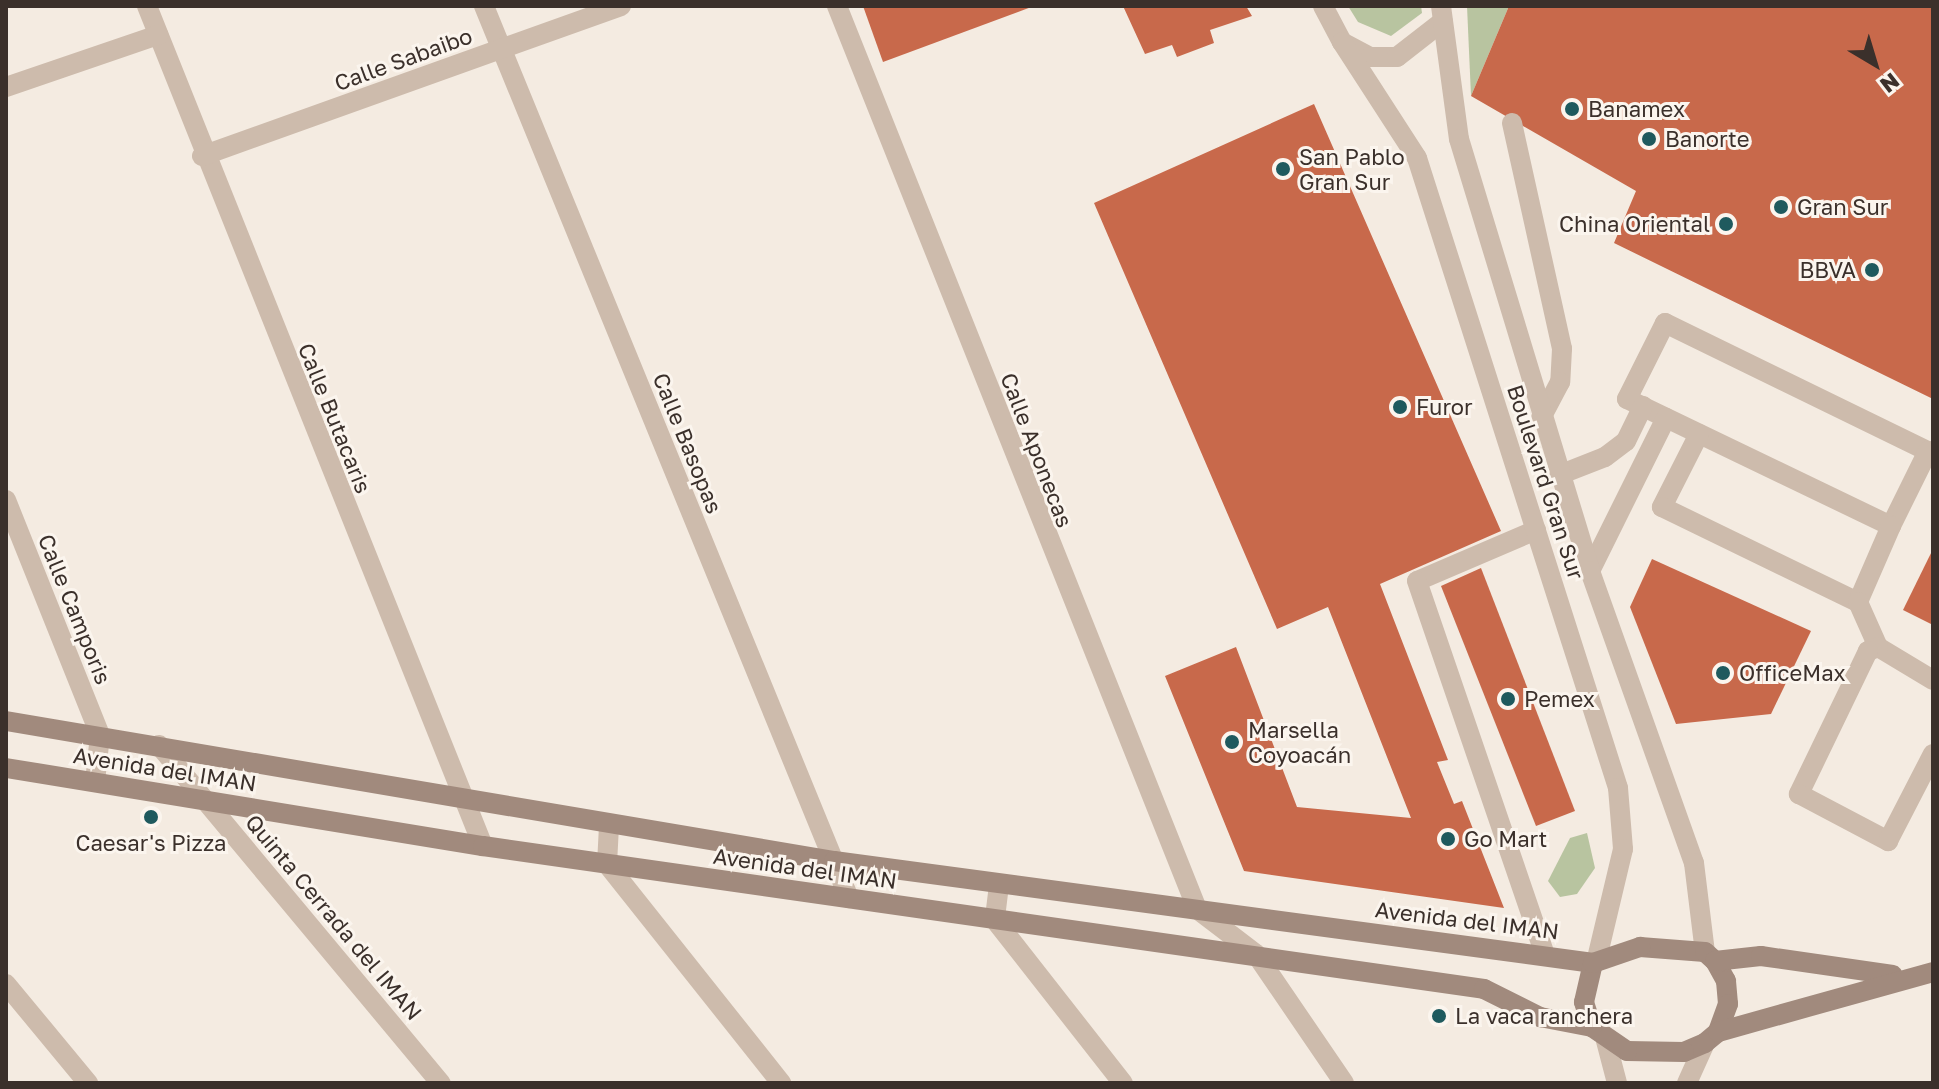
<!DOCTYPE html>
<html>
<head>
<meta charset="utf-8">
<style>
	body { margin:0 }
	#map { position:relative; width:1939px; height:1089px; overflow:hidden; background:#f4ebe1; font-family:"Golos Text",sans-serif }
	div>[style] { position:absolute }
	.green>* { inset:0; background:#b8c4a0 }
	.building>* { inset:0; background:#c8694b }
	.service>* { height:20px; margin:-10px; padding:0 10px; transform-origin:10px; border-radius:10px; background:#cdbbac }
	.minor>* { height:20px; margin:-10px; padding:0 10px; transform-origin:10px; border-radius:10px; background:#cdbbac }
	.tertiary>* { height:20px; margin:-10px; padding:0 10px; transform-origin:10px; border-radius:10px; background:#cdbbac }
	.secondary>* { height:20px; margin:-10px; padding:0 10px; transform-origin:10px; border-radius:10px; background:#a18a7d }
	.dots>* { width:22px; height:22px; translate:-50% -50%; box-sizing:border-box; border:4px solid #fbf5ee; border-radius:50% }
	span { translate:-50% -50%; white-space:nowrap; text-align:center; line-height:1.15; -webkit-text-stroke:6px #fbf5ee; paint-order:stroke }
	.street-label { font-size:22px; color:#3b302b }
	.poi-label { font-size:22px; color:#3b302b }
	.left { translate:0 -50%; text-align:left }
	.right { translate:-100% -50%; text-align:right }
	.frame { position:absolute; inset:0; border:8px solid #3b302b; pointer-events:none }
	.north { position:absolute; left:1835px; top:24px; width:80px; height:80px; -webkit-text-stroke:6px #fbf5ee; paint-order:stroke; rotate:142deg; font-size:22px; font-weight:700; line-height:32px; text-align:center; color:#3b302b }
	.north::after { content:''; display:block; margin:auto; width:28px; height:36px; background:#3b302b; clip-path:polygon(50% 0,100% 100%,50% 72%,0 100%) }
</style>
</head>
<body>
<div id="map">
	<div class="green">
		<div style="clip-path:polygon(1348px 6px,1421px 6px,1422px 13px,1391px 36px,1358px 22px)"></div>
		<div style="clip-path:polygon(1467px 6px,1509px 6px,1471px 96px)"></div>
		<div style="clip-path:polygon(1587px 833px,1595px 868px,1577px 894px,1560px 897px,1548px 881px,1570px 838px)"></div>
	</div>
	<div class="building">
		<div style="clip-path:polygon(863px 6px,1034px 6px,883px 62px)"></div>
		<div style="clip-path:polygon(1123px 6px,1246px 6px,1252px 16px,1210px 30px,1214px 43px,1177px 57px,1172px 45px,1145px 54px)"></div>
		<div style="clip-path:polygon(1509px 6px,1933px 6px,1933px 399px,1614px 243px,1636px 191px,1471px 96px)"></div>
		<div style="clip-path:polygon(1314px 104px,1501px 531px,1380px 584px,1448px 760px,1437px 762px,1454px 804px,1462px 801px,1504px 908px,1244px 871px,1165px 676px,1236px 647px,1297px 807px,1411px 818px,1328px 607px,1277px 629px,1094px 203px)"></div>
		<div style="clip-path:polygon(1933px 549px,1933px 625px,1903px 610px)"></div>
		<div style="clip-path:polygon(1652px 559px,1811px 631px,1771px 714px,1676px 724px,1630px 607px)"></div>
		<div style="clip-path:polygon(1481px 568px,1575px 811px,1536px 826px,1441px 586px)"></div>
	</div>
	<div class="service">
		<div style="left:1512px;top:123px;width:231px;rotate:77.5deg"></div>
		<div style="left:1562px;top:349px;width:33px;rotate:93deg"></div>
		<div style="left:1560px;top:382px;width:41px;rotate:117.8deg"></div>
		<div style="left:1665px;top:323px;width:292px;rotate:26deg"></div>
		<div style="left:1928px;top:451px;width:84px;rotate:116.3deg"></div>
		<div style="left:1891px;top:526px;width:293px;rotate:-154.3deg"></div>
		<div style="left:1627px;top:399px;width:85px;rotate:-63.4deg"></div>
		<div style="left:1699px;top:434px;width:82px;rotate:116.9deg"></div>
		<div style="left:1662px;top:507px;width:218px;rotate:25.9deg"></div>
		<div style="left:1559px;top:475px;width:49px;rotate:-21.4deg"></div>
		<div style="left:1605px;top:457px;width:26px;rotate:-37deg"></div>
		<div style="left:1626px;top:441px;width:39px;rotate:-64deg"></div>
		<div style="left:1891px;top:526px;width:83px;rotate:113.5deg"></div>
		<div style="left:1858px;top:602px;width:49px;rotate:66deg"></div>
		<div style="left:1878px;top:647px;width:64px;rotate:31deg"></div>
		<div style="left:1536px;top:530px;width:129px;rotate:156.8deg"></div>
		<div style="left:1417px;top:581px;width:392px;rotate:71.1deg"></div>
		<div style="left:1590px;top:571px;width:171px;rotate:-63.6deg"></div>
		<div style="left:1878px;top:647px;width:11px;rotate:158deg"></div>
		<div style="left:1868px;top:651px;width:159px;rotate:115.8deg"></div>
		<div style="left:1799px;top:794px;width:101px;rotate:27.8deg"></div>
		<div style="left:1888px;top:841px;width:98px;rotate:-62.7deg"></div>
	</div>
	<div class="minor">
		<div style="left:147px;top:6px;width:905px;rotate:68.2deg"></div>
		<div style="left:484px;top:6px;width:964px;rotate:67.75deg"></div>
		<div style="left:837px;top:6px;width:972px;rotate:68.26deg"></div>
		<div style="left:1197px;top:909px;width:74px;rotate:37.3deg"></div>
		<div style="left:1256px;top:954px;width:156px;rotate:55.7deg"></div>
		<div style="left:6px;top:87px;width:161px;rotate:-18.9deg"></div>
		<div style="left:202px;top:156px;width:445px;rotate:-19.7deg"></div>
		<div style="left:6px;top:500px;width:253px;rotate:68.2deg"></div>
		<div style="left:100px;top:735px;width:47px;rotate:96.1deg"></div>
		<div style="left:159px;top:745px;width:440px;rotate:50.2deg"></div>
		<div style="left:609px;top:826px;width:38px;rotate:93deg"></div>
		<div style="left:607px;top:864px;width:280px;rotate:51.5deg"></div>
		<div style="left:999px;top:885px;width:35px;rotate:97deg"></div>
		<div style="left:995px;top:920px;width:207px;rotate:51.9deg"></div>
		<div style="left:6px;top:984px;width:129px;rotate:50.4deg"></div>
	</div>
	<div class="tertiary">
		<div style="left:1323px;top:6px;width:41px;rotate:62.2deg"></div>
		<div style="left:1342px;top:42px;width:32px;rotate:28deg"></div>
		<div style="left:1370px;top:57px;width:27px"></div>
		<div style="left:1397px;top:57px;width:58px;rotate:-38deg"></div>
		<div style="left:1441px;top:6px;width:134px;rotate:82.3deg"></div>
		<div style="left:1459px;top:139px;width:451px;rotate:73.1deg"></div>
		<div style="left:1590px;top:571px;width:310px;rotate:70.4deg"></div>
		<div style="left:1694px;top:863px;width:90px;rotate:83deg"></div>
		<div style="left:1342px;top:42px;width:138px;rotate:57.1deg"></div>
		<div style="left:1417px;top:158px;width:661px;rotate:72.3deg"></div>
		<div style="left:1618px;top:788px;width:61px;rotate:85.3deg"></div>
		<div style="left:1623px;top:849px;width:112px;rotate:103.4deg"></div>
		<div style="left:1606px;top:1041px;width:43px;rotate:75.3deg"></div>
		<div style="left:1687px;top:1083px;width:44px;rotate:-65.8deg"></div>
	</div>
	<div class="secondary">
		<div style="left:6px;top:721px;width:840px;rotate:9.6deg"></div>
		<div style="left:834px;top:861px;width:766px;rotate:7.65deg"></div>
		<div style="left:6px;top:768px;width:483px;rotate:9.3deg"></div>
		<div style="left:483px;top:846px;width:1011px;rotate:8.13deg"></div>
		<div style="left:1484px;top:989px;width:63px;rotate:26.6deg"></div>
		<div style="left:1540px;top:1017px;width:53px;rotate:10.9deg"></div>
		<div style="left:1640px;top:947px;width:65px;rotate:4.4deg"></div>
		<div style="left:1705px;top:952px;width:13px;rotate:42deg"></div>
		<div style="left:1715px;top:961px;width:23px;rotate:61deg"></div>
		<div style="left:1726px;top:981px;width:23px;rotate:85deg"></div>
		<div style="left:1728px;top:1004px;width:30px;rotate:110deg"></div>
		<div style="left:1718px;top:1032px;width:17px;rotate:140deg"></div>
		<div style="left:1705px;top:1043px;width:23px;rotate:157deg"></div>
		<div style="left:1684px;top:1052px;width:57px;rotate:-179deg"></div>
		<div style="left:1627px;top:1051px;width:42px;rotate:-145.6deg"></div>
		<div style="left:1592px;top:1027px;width:26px;rotate:-108deg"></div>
		<div style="left:1584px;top:1002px;width:40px;rotate:-77deg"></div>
		<div style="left:1593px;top:963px;width:50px;rotate:-18.8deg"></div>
		<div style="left:1715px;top:961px;width:46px;rotate:-6.2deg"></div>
		<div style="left:1761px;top:956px;width:133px;rotate:8.2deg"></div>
		<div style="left:1718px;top:1032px;width:223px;rotate:-15.6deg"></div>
	</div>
	<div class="dots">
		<div style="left:1572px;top:109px;background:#1f5a5e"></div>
		<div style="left:1649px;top:139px;background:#1f5a5e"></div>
		<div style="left:1283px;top:169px;background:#1f5a5e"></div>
		<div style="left:1781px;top:207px;background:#1f5a5e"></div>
		<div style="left:1726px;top:224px;background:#1f5a5e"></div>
		<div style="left:1872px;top:270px;background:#1f5a5e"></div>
		<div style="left:1400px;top:407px;background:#1f5a5e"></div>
		<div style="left:1723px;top:673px;background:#1f5a5e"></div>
		<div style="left:1508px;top:699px;background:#1f5a5e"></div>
		<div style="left:1232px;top:742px;background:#1f5a5e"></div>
		<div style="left:151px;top:817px;background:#1f5a5e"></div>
		<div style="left:1448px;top:839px;background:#1f5a5e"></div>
		<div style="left:1439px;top:1016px;background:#1f5a5e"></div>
	</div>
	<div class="street-label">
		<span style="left:403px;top:59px;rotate:-20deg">Calle Sabaibo</span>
		<span style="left:335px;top:418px;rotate:68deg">Calle Butacaris</span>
		<span style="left:688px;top:443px;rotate:68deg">Calle Basopas</span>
		<span style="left:1037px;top:450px;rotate:69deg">Calle Aponecas</span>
		<span style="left:1546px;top:482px;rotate:72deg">Boulevard Gran Sur</span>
		<span style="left:75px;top:609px;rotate:68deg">Calle Camporis</span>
		<span style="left:165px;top:769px;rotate:9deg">Avenida del IMAN</span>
		<span style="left:805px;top:868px;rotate:8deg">Avenida del IMAN</span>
		<span style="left:334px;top:917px;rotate:50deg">Quinta Cerrada del IMAN</span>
		<span style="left:1467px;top:920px;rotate:7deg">Avenida del IMAN</span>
	</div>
	<div class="poi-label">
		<span class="left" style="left:1588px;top:109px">Banamex</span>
		<span class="left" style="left:1665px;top:139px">Banorte</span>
		<span class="left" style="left:1299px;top:169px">San Pablo<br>Gran Sur</span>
		<span class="left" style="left:1797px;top:207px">Gran Sur</span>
		<span class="right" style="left:1710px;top:224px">China Oriental</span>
		<span class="right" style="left:1856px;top:270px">BBVA</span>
		<span class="left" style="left:1416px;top:407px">Furor</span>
		<span class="left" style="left:1739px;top:673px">OfficeMax</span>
		<span class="left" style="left:1524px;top:699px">Pemex</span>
		<span class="left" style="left:1248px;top:742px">Marsella<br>Coyoacán</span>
		<span class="left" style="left:1464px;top:839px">Go Mart</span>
		<span style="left:151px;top:843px">Caesar's Pizza</span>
		<span class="left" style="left:1455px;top:1016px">La vaca ranchera</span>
	</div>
	<div class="frame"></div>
	<div class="north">N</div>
</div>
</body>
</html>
